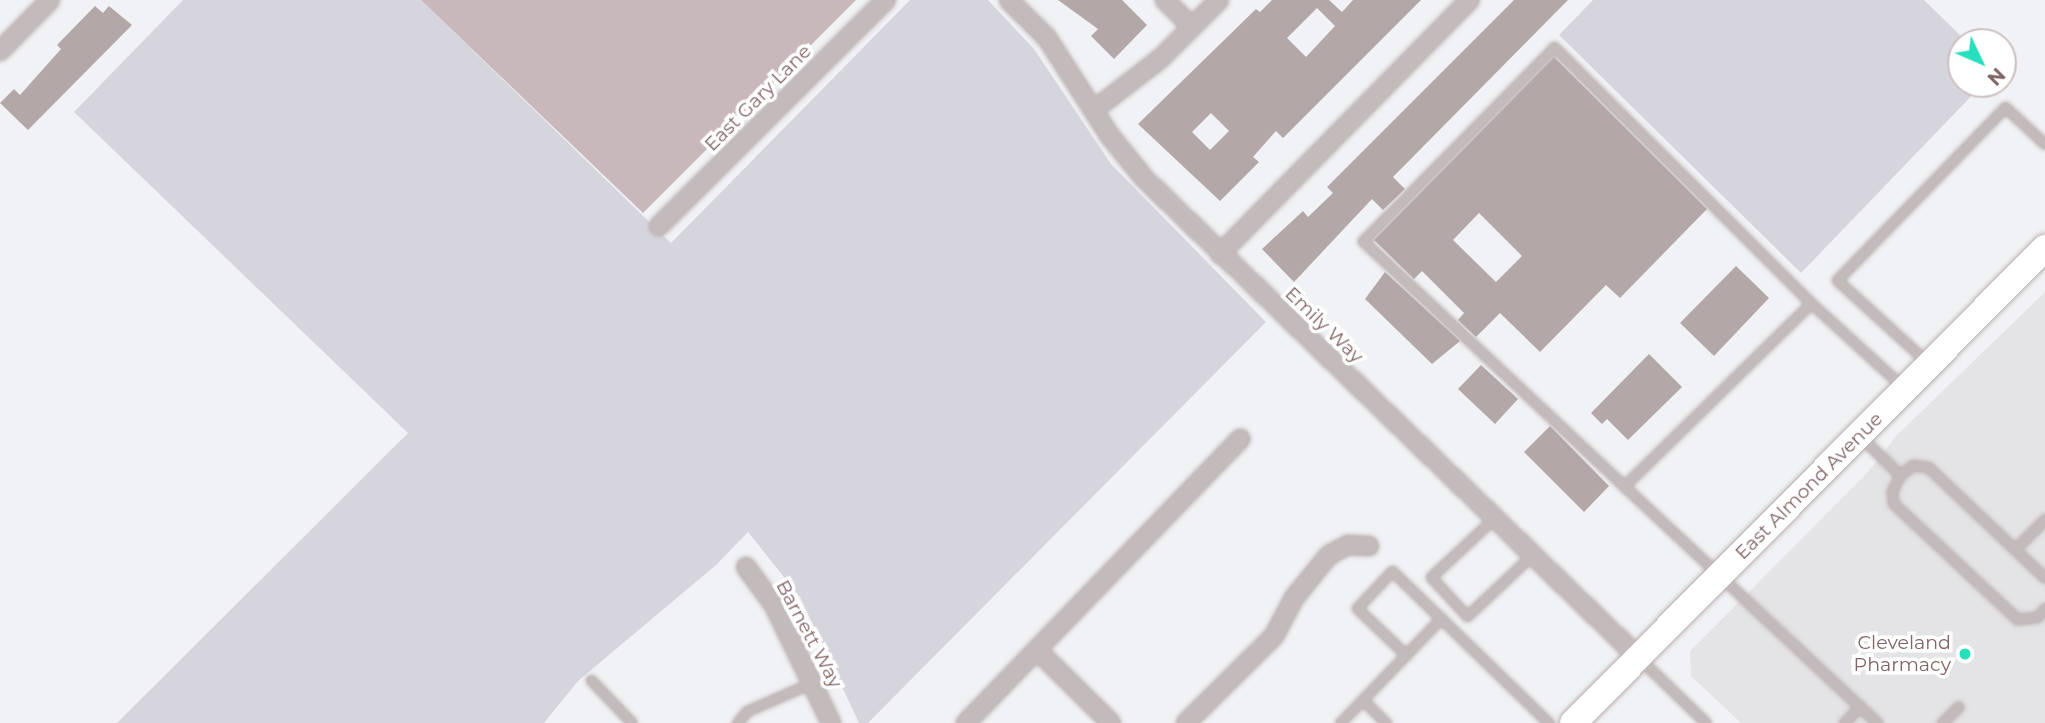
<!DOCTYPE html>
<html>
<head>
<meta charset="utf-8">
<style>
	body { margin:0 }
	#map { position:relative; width:2045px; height:723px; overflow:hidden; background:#f1f2f5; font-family:Montserrat,sans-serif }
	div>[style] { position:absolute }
	.built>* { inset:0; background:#e4e3e5 }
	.green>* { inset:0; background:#d6d5de }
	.water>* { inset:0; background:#c8b8bb }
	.building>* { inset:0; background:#b3a7a7 }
	.roads { filter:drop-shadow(0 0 2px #bab0b0) drop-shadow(0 0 2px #bab0b0) }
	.lane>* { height:9px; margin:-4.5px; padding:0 4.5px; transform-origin:4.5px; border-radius:4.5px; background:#c3bbbb }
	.street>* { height:18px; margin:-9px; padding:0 9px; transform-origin:9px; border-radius:9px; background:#c3bbbb }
	.secondary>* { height:26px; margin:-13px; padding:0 13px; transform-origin:13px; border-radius:13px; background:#fff }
	.dots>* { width:19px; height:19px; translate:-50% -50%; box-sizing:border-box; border:4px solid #fff; border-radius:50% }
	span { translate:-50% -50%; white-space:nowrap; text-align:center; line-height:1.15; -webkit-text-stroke:7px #fff; paint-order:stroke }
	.street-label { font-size:19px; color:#816564 }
	.poi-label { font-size:19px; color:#816564 }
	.right { translate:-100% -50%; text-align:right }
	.north { position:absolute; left:1947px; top:28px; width:70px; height:70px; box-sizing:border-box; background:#fff; border:2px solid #cdc1c1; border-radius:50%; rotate:134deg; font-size:19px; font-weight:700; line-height:28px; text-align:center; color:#816564 }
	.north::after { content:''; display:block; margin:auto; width:24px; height:32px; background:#26dfbd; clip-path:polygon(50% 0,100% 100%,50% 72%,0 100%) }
</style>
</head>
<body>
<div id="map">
	<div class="built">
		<div style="clip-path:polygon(2045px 292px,2045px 723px,1741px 723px,1691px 676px,1690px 651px,1868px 472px,1897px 435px)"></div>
	</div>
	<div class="green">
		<div style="clip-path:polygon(183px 0,421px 0,671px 243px,910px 0,988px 0,1034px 49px,1111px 164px,1266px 322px,868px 723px,859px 723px,800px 597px,748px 532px,716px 565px,578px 681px,544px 723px,117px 723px,408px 433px,74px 112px)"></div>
		<div style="clip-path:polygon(1593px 0,1924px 0,1967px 42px,1961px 42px,1961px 84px,1983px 84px,1801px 273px,1559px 35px)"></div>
	</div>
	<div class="water">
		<div style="clip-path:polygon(421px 0,856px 0,643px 213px)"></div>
	</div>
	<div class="building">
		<div style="clip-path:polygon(1058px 0,1122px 0,1147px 25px,1114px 59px,1091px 36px,1098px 29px)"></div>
		<div style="clip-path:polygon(evenodd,1272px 0,1329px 0,1342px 12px,1353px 0,1421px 0,1283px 138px,1276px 131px,1253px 157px,1259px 162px,1220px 201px,1138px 124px,1256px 9px,1260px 12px,1272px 0,1317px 8px,1335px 26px,1306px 57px,1287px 38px,1317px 8px,1272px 0,1211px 113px,1229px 131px,1210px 150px,1192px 132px,1211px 113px)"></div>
		<div style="clip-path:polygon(1514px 0,1568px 0,1393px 177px,1405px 189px,1383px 210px,1372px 199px,1294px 282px,1262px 249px,1303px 211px,1308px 217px,1333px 193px,1327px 187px)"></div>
		<div style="clip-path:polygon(95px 6px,103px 13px,109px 6px,132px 25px,28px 130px,0 103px,14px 89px,20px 95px,61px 49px,57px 45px)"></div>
		<div style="clip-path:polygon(evenodd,1554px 57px,1707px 209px,1620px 298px,1606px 285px,1540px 352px,1500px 313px,1476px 337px,1458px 320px,1464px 313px,1422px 271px,1414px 279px,1374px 240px,1554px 57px,1479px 213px,1522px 256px,1496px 282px,1453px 240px,1479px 213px)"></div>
		<div style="clip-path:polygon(1736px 266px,1769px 298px,1714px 356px,1680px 323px)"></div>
		<div style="clip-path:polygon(1385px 272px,1460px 341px,1432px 364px,1365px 299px)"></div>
		<div style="clip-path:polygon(1649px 354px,1682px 387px,1628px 440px,1607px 419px,1602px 424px,1591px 413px)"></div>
		<div style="clip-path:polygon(1481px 365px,1518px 399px,1495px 424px,1458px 389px)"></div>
		<div style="clip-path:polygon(1550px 426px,1609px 486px,1584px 512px,1524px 452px)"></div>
	</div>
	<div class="roads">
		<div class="lane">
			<div style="left:1811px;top:303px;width:262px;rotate:135.6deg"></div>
			<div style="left:1624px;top:486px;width:347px;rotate:43.1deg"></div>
			<div style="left:1928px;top:363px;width:123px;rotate:-137.6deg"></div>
			<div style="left:1837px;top:280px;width:241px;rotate:-45.8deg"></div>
			<div style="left:2005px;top:107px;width:54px;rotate:42.8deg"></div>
			<div style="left:1861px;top:437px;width:54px;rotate:44.3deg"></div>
			<div style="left:1900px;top:475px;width:16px;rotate:-38deg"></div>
			<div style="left:1913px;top:465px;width:15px;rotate:8deg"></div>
			<div style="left:1928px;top:467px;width:161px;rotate:43.5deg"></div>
			<div style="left:1900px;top:475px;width:18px;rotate:117deg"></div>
			<div style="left:1892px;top:491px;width:12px;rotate:85deg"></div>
			<div style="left:1893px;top:503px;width:170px;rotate:43.1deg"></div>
			<div style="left:2017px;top:619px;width:20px;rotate:-6deg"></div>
			<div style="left:2037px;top:617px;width:12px;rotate:-48deg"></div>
			<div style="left:1624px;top:486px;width:358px;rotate:-136.8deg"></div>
			<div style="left:1363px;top:241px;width:272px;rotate:-45.4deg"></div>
			<div style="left:1554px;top:47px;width:363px;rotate:44.9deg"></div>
			<div style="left:1811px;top:303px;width:126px;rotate:42.4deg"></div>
			<div style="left:1493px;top:519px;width:85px;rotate:136.9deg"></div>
			<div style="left:1431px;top:577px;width:53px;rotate:47.3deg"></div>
			<div style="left:1467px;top:616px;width:88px;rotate:-43.2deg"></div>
			<div style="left:2015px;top:549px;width:42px;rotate:-45deg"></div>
			<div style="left:1406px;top:655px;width:68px;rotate:-136.2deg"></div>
			<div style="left:1357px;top:608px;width:51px;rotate:-46.6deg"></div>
			<div style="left:1392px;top:571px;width:219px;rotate:44.1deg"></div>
			<div style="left:1639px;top:658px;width:93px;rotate:44.1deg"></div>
			<div style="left:591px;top:680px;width:59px;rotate:46.4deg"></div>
			<div style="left:1363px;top:700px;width:33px;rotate:45deg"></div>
			<div style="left:737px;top:723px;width:16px;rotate:-50deg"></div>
			<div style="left:747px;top:711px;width:72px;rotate:-23.7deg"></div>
			<div style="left:1340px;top:723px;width:146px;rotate:-46.1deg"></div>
			<div style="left:1844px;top:723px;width:23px;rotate:-47deg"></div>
			<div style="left:1942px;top:723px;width:23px;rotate:-45deg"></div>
		</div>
		<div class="street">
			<div style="left:1009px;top:0;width:54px;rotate:45deg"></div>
			<div style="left:1047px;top:38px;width:117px;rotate:57.3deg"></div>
			<div style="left:1110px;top:136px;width:54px;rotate:51deg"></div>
			<div style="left:1144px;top:178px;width:688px;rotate:44.12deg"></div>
			<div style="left:1165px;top:0;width:38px;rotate:45deg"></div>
			<div style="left:0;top:51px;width:71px;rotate:-45.6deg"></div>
			<div style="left:1094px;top:110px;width:83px;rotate:-37.7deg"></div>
			<div style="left:1160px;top:59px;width:83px;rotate:-45deg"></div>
			<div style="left:659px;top:226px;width:320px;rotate:-44.9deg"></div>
			<div style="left:1220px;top:254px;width:356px;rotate:-45.5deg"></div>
			<div style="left:746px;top:567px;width:47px;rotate:53.6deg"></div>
			<div style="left:774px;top:605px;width:131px;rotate:64.2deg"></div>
			<div style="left:1039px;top:652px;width:101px;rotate:44.6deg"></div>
			<div style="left:966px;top:723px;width:395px;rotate:-46deg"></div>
			<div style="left:1186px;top:723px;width:124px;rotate:-44.7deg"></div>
			<div style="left:1274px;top:636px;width:43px;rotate:-62.2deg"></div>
			<div style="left:1294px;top:598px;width:55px;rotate:-50.9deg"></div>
			<div style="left:1329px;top:555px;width:21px;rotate:-28deg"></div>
			<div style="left:1348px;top:545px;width:21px;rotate:3deg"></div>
		</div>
		<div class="secondary">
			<div style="left:1573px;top:723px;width:670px;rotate:-45.18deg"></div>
		</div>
	</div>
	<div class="dots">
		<div style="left:1965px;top:654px;background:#26dfbd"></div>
	</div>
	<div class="street-label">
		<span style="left:758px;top:98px;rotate:-45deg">East Gary Lane</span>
		<span style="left:1324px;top:325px;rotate:44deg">Emily Way</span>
		<span style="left:1809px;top:486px;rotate:-45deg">East Almond Avenue</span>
		<span style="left:809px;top:634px;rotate:62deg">Barnett Way</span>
	</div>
	<div class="poi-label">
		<span class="right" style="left:1951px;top:654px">Cleveland<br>Pharmacy</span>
	</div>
	<div class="north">N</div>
</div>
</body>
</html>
